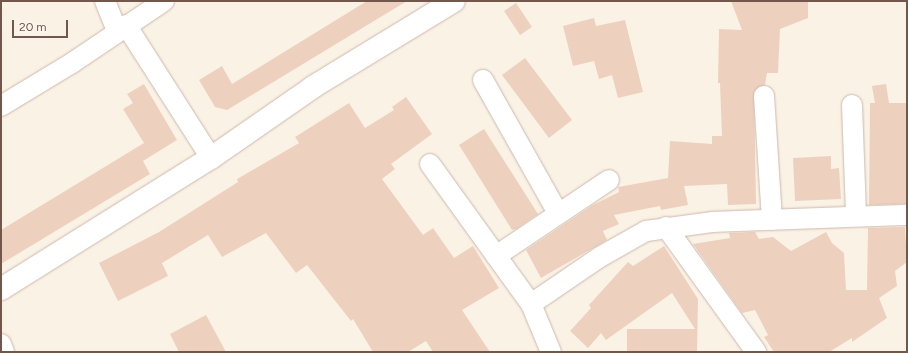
<!DOCTYPE html>
<html>
<head>
<meta charset="utf-8">
<style>
	body { margin:0 }
	#map { position:relative; width:908px; height:353px; overflow:hidden; background:#fbf2e6; font-family:Figtree,sans-serif }
	div>[style] { position:absolute }
	.building>* { inset:0; background:#eed0bf }
	.roads { filter:drop-shadow(0 0 1px #ccb9ad) drop-shadow(0 0 1px #ccb9ad) }
	.minor>* { height:20px; margin:-10px; padding:0 10px; transform-origin:10px; border-radius:10px; background:#fff }
	.secondary>* { height:22px; margin:-11px; padding:0 11px; transform-origin:11px; border-radius:11px; background:#fff }
	span { translate:-50% -50%; white-space:nowrap; text-align:center; line-height:1.15; -webkit-text-stroke:3px #fef6ec; paint-order:stroke }
	.frame { position:absolute; inset:0; border:2px solid #72584c; pointer-events:none }
	.scale { position:absolute; left:12px; top:20px; width:56px; height:18px; box-sizing:border-box; border:2px solid #72584c; border-top:0; padding-left:5px; font-size:12px; line-height:14px; white-space:nowrap; color:#72584c; -webkit-text-stroke:3px #fef6ec; paint-order:stroke }
</style>
</head>
<body>
<div id="map">
	<div class="building">
		<div style="clip-path:polygon(367px 1px,407px 1px,227px 110px,215px 107px,199px 80px,222px 66px,232px 84px)"></div>
		<div style="clip-path:polygon(731px 1px,808px 1px,808px 18px,780px 29px,778px 73px,767px 73px,765px 85px,754px 91px,756px 204px,728px 205px,727px 184px,684px 186px,688px 205px,661px 210px,660px 206px,614px 215px,619px 224px,603px 231px,607px 240px,541px 278px,526px 250px,593px 205px,619px 192px,618px 187px,668px 178px,670px 141px,712px 144px,712px 136px,722px 136px,720px 83px,718px 83px,719px 29px,742px 30px)"></div>
		<div style="clip-path:polygon(516px 3px,532px 27px,520px 35px,504px 11px)"></div>
		<div style="clip-path:polygon(594px 18px,596px 26px,625px 20px,643px 92px,618px 98px,612px 75px,599px 79px,594px 61px,573px 66px,563px 26px)"></div>
		<div style="clip-path:polygon(525px 58px,572px 120px,549px 138px,502px 75px)"></div>
		<div style="clip-path:polygon(144px 84px,177px 140px,143px 161px,150px 174px,1px 264px,1px 230px,144px 143px,123px 109px,133px 103px,127px 94px)"></div>
		<div style="clip-path:polygon(886px 84px,889px 103px,907px 103px,907px 204px,869px 205px,870px 103px,875px 103px,872px 86px)"></div>
		<div style="clip-path:polygon(406px 97px,432px 134px,391px 164px,395px 169px,382px 179px,423px 235px,433px 228px,454px 258px,473px 246px,499px 288px,462px 310px,490px 352px,433px 352px,426px 341px,408px 352px,373px 352px,353px 319px,351px 321px,307px 265px,296px 273px,266px 233px,222px 257px,208px 235px,162px 263px,168px 276px,118px 301px,99px 263px,159px 232px,238px 182px,237px 179px,299px 143px,295px 137px,349px 103px,365px 128px,394px 110px,392px 107px)"></div>
		<div style="clip-path:polygon(484px 129px,538px 214px,516px 229px,512px 230px,459px 145px)"></div>
		<div style="clip-path:polygon(831px 156px,831px 169px,839px 168px,841px 199px,795px 201px,793px 158px)"></div>
		<div style="clip-path:polygon(905px 227px,907px 262px,895px 271px,897px 286px,879px 298px,887px 318px,852px 342px,852px 338px,829px 352px,774px 352px,764px 337px,768px 335px,755px 310px,742px 313px,693px 244px,730px 238px,729px 233px,755px 232px,759px 239px,773px 237px,791px 251px,826px 232px,832px 243px,844px 253px,846px 290px,867px 290px,868px 228px)"></div>
		<div style="clip-path:polygon(664px 246px,698px 299px,697px 352px,627px 352px,627px 329px,695px 329px,672px 293px,606px 340px,601px 333px,588px 348px,570px 331px,591px 308px,589px 305px,628px 262px,633px 266px)"></div>
		<div style="clip-path:polygon(206px 315px,226px 352px,179px 352px,170px 334px)"></div>
	</div>
	<div class="roads">
		<div class="minor">
			<div style="left:105px;top:1px;width:32px;rotate:68deg"></div>
			<div style="left:126px;top:25px;width:158px;rotate:57.4deg"></div>
			<div style="left:483px;top:80px;width:153px;rotate:60.6deg"></div>
			<div style="left:764px;top:96px;width:124px;rotate:86.3deg"></div>
			<div style="left:852px;top:105px;width:111px;rotate:87.9deg"></div>
			<div style="left:1px;top:106px;width:83px;rotate:-31.2deg"></div>
			<div style="left:72px;top:63px;width:111px;rotate:-34deg"></div>
			<div style="left:430px;top:164px;width:173px;rotate:54.2deg"></div>
			<div style="left:531px;top:304px;width:52px;rotate:67.4deg"></div>
			<div style="left:666px;top:227px;width:154px;rotate:54.2deg"></div>
			<div style="left:496px;top:256px;width:136px;rotate:-33.9deg"></div>
			<div style="left:531px;top:304px;width:83px;rotate:-34.3deg"></div>
			<div style="left:600px;top:257px;width:53px;rotate:-29.5deg"></div>
			<div style="left:646px;top:231px;width:68px;rotate:-7.7deg"></div>
			<div style="left:713px;top:222px;width:194px;rotate:-2.1deg"></div>
			<div style="left:1px;top:344px;width:9px;rotate:69deg"></div>
		</div>
		<div class="secondary">
			<div style="left:1px;top:289px;width:248px;rotate:-32deg"></div>
			<div style="left:211px;top:158px;width:124px;rotate:-34.8deg"></div>
			<div style="left:313px;top:87px;width:165px;rotate:-31.4deg"></div>
		</div>
	</div>
	<div class="frame"></div>
	<div class="scale">20 m</div>
</div>
</body>
</html>
